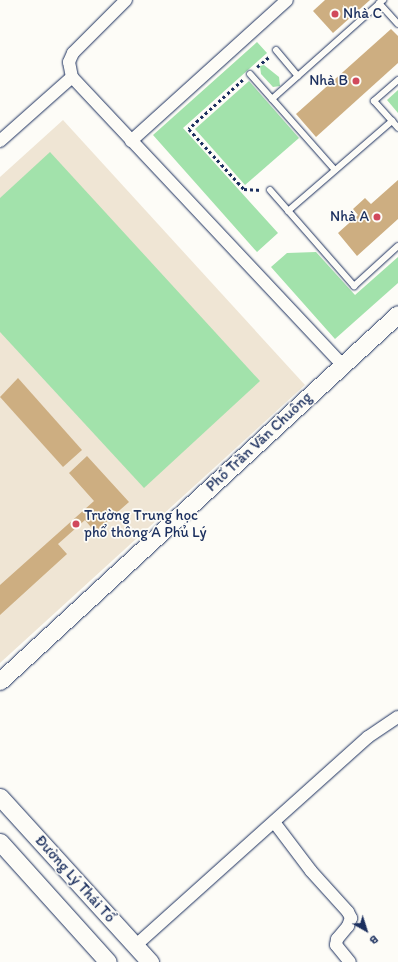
<!DOCTYPE html>
<html>
<head>
<meta charset="utf-8">
<style>
	body { margin:0 }
	#map { position:relative; width:398px; height:962px; overflow:hidden; background:#fdfcf7; font-family:Itim,sans-serif }
	div>[style] { position:absolute }
	.built>* { inset:0; background:#efe5d4 }
	.green>* { inset:0; background:#a2e2ab }
	.building>* { inset:0; background:#cdae81 }
	.path>* { height:2.5px; margin-top:-1.25px; transform-origin:0; background:repeating-linear-gradient(90deg,#1b2f5e 0 3px,transparent 0 6px) }
	.roads { filter:drop-shadow(0 0 1px #1b2f5e) drop-shadow(0 0 1px #1b2f5e) }
	.lane>* { height:6px; margin:-3px; padding:0 3px; transform-origin:3px; border-radius:3px; background:#fdfcf7 }
	.street>* { height:12px; margin:-6px; padding:0 6px; transform-origin:6px; border-radius:6px; background:#fdfcf7 }
	.secondary>* { height:17px; margin:-8.5px; padding:0 8.5px; transform-origin:8.5px; border-radius:8.5px; background:#fdfcf7 }
	.dots>* { width:11px; height:11px; translate:-50% -50%; box-sizing:border-box; border:2px solid #fdfcf7; border-radius:50% }
	span { translate:-50% -50%; white-space:nowrap; text-align:center; line-height:1.15; -webkit-text-stroke:3.5px #fdfcf7; paint-order:stroke }
	.poi-label { font-size:15px; color:#1b2f5e }
	.left { translate:0 -50%; text-align:left }
	.right { translate:-100% -50%; text-align:right }
	.street-label { font-size:15px; color:#1b2f5e }
	.north { position:absolute; left:346px; top:910px; width:40px; height:40px; -webkit-text-stroke:3px #fdfcf7; paint-order:stroke; rotate:141deg; font-size:11px; font-weight:700; line-height:16px; text-align:center; color:#1b2f5e }
	.north::after { content:''; display:block; margin:auto; width:14px; height:18px; background:#1b2f5e; clip-path:polygon(50% 0,100% 100%,50% 72%,0 100%) }
</style>
</head>
<body>
<div id="map">
	<div class="built">
		<div style="clip-path:polygon(63px 120px,305px 385px,0 663px,0 177px)"></div>
	</div>
	<div class="green">
		<div style="clip-path:polygon(257px 42px,267px 53px,183px 128px,278px 233px,257px 252px,153px 135px)"></div>
		<div style="clip-path:polygon(264px 65px,279px 77px,280px 86px,273px 87px,261px 74px,260px 66px)"></div>
		<div style="clip-path:polygon(249px 81px,299px 138px,245px 185px,195px 129px)"></div>
		<div style="clip-path:polygon(398px 90px,398px 113px,387px 100px)"></div>
		<div style="clip-path:polygon(50px 152px,260px 381px,144px 488px,0 332px,0 198px)"></div>
		<div style="clip-path:polygon(316px 252px,355px 295px,398px 257px,398px 283px,335px 339px,271px 267px,287px 253px)"></div>
	</div>
	<div class="building">
		<div style="clip-path:polygon(325px 0,370px 0,333px 33px,313px 11px)"></div>
		<div style="clip-path:polygon(391px 29px,398px 36px,398px 63px,316px 137px,296px 114px)"></div>
		<div style="clip-path:polygon(398px 180px,398px 219px,357px 256px,338px 233px,358px 215px,353px 209px,365px 198px,371px 204px)"></div>
		<div style="clip-path:polygon(18px 378px,82px 450px,63px 467px,0 397px)"></div>
		<div style="clip-path:polygon(87px 456px,129px 502px,95px 532px,85px 520px,58px 544px,67px 554px,0 615px,0 585px,94px 501px,69px 473px)"></div>
	</div>
	<div class="path">
		<div style="left:257px;top:67px;width:17px;rotate:-40deg"></div>
		<div style="left:243px;top:80px;width:73px;rotate:137.8deg"></div>
		<div style="left:189px;top:129px;width:81px;rotate:47.5deg"></div>
		<div style="left:244px;top:189px;width:17px;rotate:3deg"></div>
	</div>
	<div class="roads">
		<div class="lane">
			<div style="left:379px;top:3px;width:28px;rotate:48deg"></div>
			<div style="left:276px;top:50px;width:34px;rotate:50deg"></div>
			<div style="left:250px;top:74px;width:128px;rotate:48.5deg"></div>
			<div style="left:398px;top:80px;width:32px;rotate:139deg"></div>
			<div style="left:374px;top:101px;width:36px;rotate:48deg"></div>
			<div style="left:272px;top:99px;width:149px;rotate:-41.7deg"></div>
			<div style="left:270px;top:190px;width:128px;rotate:48.8deg"></div>
			<div style="left:354px;top:286px;width:59px;rotate:-42.3deg"></div>
			<div style="left:288px;top:211px;width:138px;rotate:-40.9deg"></div>
		</div>
		<div class="street">
			<div style="left:126px;top:0;width:75px;rotate:135deg"></div>
			<div style="left:73px;top:53px;width:10px;rotate:114deg"></div>
			<div style="left:69px;top:62px;width:15px;rotate:79deg"></div>
			<div style="left:72px;top:77px;width:395px;rotate:46.8deg"></div>
			<div style="left:0;top:141px;width:96px;rotate:-41.6deg"></div>
			<div style="left:131px;top:141px;width:210px;rotate:-42.1deg"></div>
			<div style="left:274px;top:822px;width:61px;rotate:52.9deg"></div>
			<div style="left:311px;top:871px;width:55px;rotate:47.9deg"></div>
			<div style="left:348px;top:912px;width:7px;rotate:63deg"></div>
			<div style="left:351px;top:918px;width:9px;rotate:111deg"></div>
			<div style="left:348px;top:926px;width:17px;rotate:130deg"></div>
			<div style="left:337px;top:939px;width:6px;rotate:99deg"></div>
			<div style="left:336px;top:945px;width:22px;rotate:51deg"></div>
			<div style="left:135px;top:946px;width:313px;rotate:-41.9deg"></div>
			<div style="left:368px;top:737px;width:36px;rotate:-34deg"></div>
		</div>
		<div class="secondary">
			<div style="left:0;top:681px;width:541px;rotate:-42.68deg"></div>
			<div style="left:0;top:797px;width:223px;rotate:47.7deg"></div>
			<div style="left:0;top:842px;width:161px;rotate:48deg"></div>
		</div>
	</div>
	<div class="dots">
		<div style="left:335px;top:14px;background:#d1495b"></div>
		<div style="left:356px;top:81px;background:#d1495b"></div>
		<div style="left:377px;top:217px;background:#d1495b"></div>
		<div style="left:76px;top:524px;background:#d1495b"></div>
	</div>
	<div class="poi-label">
		<span class="left" style="left:343px;top:14px">Nhà C</span>
		<span class="right" style="left:348px;top:81px">Nhà B</span>
		<span class="right" style="left:369px;top:217px">Nhà A</span>
		<span class="left" style="left:84px;top:524px">Trường Trung học<br>phổ thông A Phủ Lý</span>
	</div>
	<div class="street-label">
		<span style="left:259px;top:442px;rotate:-43deg">Phố Trần Văn Chuông</span>
		<span style="left:75px;top:879px;rotate:48deg">Đường Lý Thái Tổ</span>
	</div>
	<div class="north">B</div>
</div>
</body>
</html>
